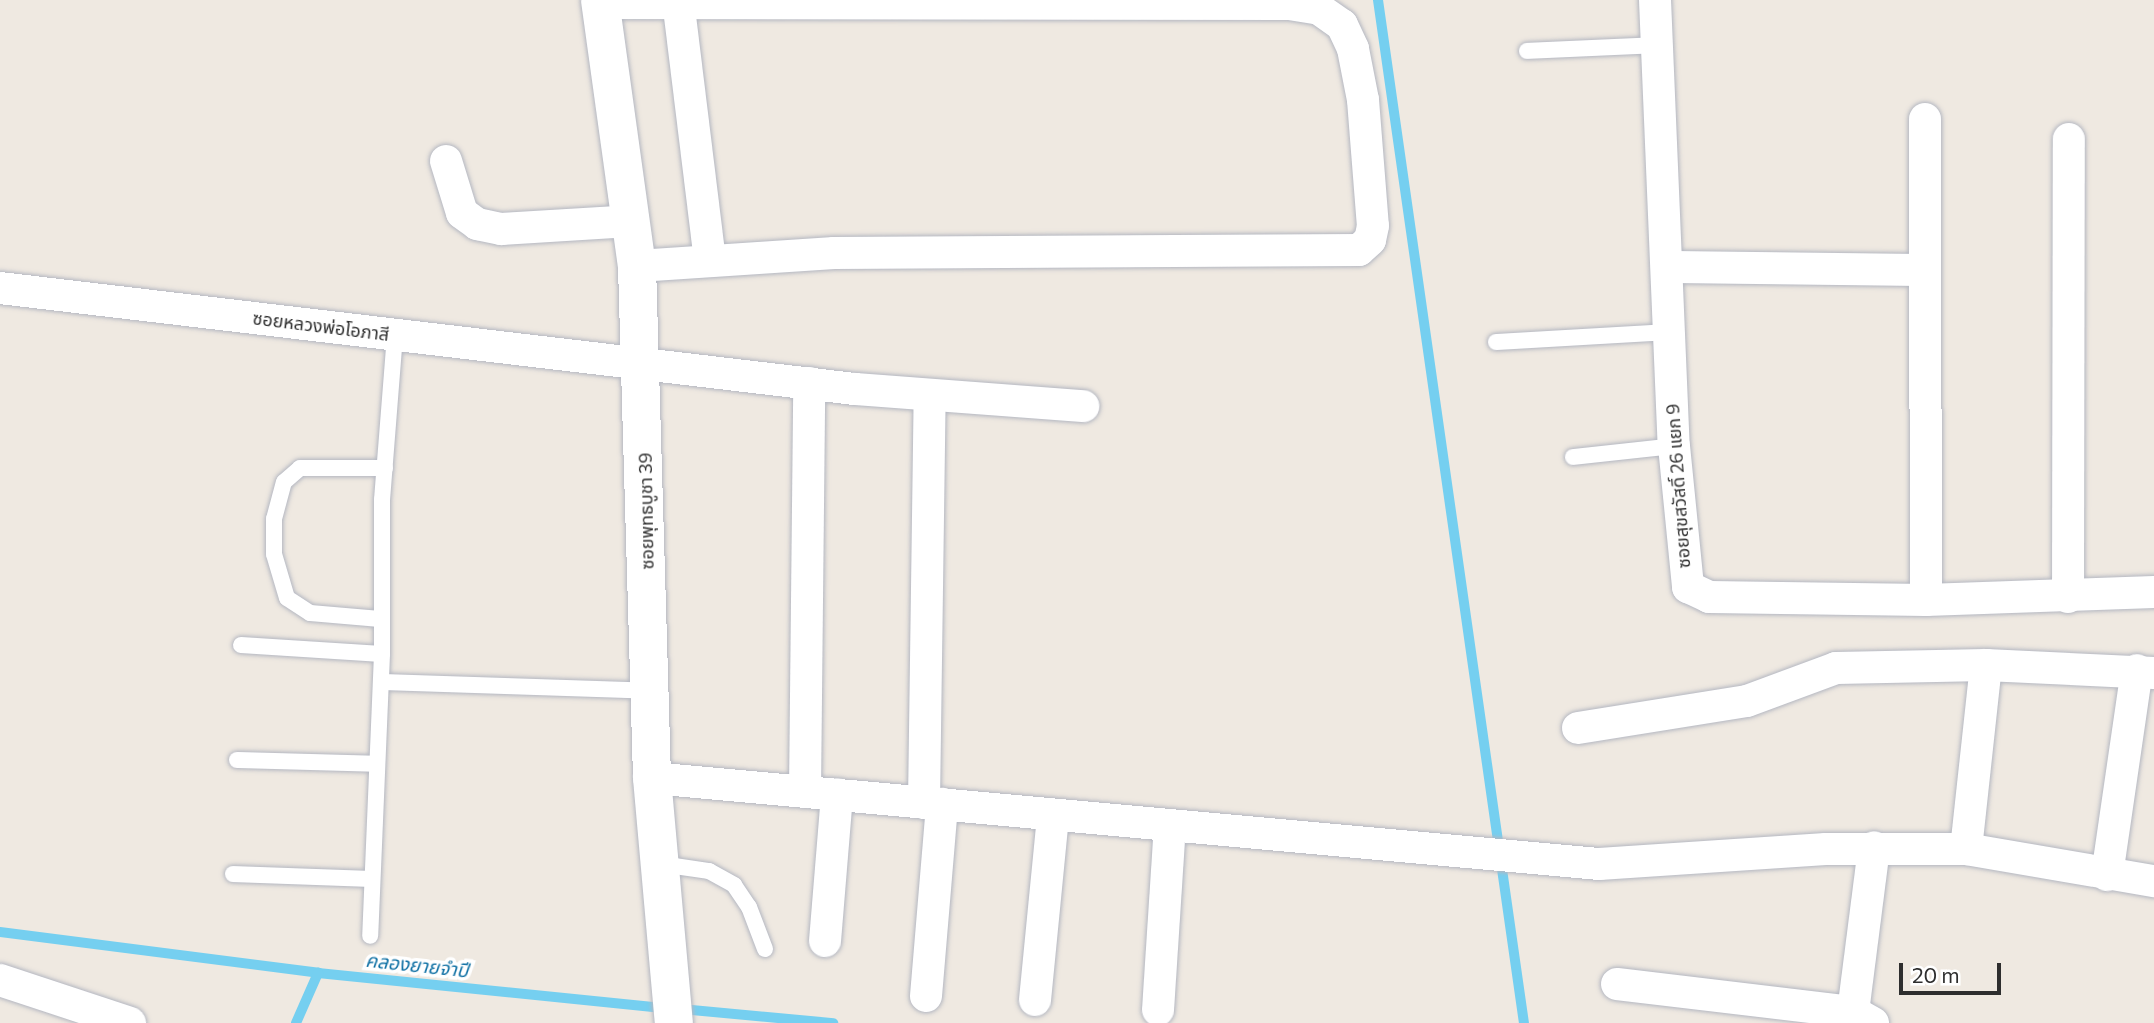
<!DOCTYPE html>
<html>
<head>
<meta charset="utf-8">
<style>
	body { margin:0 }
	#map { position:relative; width:2154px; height:1023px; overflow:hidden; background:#efe9e1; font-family:Commissioner,"Noto Sans Thai",sans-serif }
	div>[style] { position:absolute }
	.stream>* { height:10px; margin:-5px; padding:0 5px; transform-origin:5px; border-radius:5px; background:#75cff0 }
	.roads { filter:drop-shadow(0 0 2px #b4b7c1) drop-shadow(0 0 2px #b4b7c1) }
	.lane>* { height:16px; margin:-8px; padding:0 8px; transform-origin:8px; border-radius:8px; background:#fff }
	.street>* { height:32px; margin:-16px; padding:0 16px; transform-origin:16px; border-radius:16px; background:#fff }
	.secondary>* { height:38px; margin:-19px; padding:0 19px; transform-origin:19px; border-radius:19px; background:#fff }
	span { translate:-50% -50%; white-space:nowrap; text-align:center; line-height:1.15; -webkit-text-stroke:7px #fff; paint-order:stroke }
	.street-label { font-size:18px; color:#2e2e2e }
	.water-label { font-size:19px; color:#0d6fa3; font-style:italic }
	.scale { position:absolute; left:1899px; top:963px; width:102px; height:32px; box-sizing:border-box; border:4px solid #2e2e2e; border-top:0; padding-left:9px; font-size:21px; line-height:24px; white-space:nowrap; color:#2e2e2e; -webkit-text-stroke:5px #fff; paint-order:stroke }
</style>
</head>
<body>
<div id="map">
	<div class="stream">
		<div style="left:1378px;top:0;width:1033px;rotate:81.88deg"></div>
		<div style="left:0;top:932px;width:321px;rotate:7.3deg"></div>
		<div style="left:318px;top:973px;width:349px;rotate:5.8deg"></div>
		<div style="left:681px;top:1009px;width:153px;rotate:5.3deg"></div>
		<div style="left:296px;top:1023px;width:55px;rotate:-66.3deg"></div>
	</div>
	<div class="roads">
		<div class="lane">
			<div style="left:1527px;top:51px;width:130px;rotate:-2.6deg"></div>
			<div style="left:1496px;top:342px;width:174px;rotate:-3.3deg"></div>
			<div style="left:1573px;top:457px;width:102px;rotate:-6.2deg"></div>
			<div style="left:380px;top:619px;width:70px;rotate:-175.1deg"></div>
			<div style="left:310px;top:613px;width:27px;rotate:-147deg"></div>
			<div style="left:287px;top:598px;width:46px;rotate:-106.5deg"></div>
			<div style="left:274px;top:554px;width:35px;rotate:-90deg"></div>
			<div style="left:274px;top:519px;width:38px;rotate:-75deg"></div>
			<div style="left:284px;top:482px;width:21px;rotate:-41deg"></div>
			<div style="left:300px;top:468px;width:85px"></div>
			<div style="left:241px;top:645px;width:141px;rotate:3.7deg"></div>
			<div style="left:382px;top:654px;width:282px;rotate:92.4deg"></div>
			<div style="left:382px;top:654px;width:154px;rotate:-90deg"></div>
			<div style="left:382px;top:500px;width:167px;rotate:-85.5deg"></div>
			<div style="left:383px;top:682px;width:267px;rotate:1.9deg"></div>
			<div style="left:237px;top:760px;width:139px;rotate:1.6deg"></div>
			<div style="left:661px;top:864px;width:49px;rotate:8.3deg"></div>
			<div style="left:709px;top:871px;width:29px;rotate:29deg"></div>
			<div style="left:734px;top:885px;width:27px;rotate:56deg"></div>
			<div style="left:749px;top:907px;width:45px;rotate:69.1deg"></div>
			<div style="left:233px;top:874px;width:138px;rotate:2.1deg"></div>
		</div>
		<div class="street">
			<div style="left:678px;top:0;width:261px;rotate:83deg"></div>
			<div style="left:1655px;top:0;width:446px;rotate:87.6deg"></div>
			<div style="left:1674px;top:446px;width:142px;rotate:84.3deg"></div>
			<div style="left:1688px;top:587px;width:23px;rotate:25deg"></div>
			<div style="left:1709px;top:597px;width:217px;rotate:0.8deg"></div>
			<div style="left:1926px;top:600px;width:228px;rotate:-2deg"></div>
			<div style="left:600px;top:3px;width:689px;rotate:0.08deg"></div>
			<div style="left:1289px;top:4px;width:30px;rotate:9deg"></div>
			<div style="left:1319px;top:9px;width:28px;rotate:35deg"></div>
			<div style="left:1342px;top:25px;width:26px;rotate:65deg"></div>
			<div style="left:1353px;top:49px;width:52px;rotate:78.9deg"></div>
			<div style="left:1363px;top:100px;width:126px;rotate:85.5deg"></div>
			<div style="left:1373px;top:226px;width:14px;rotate:102deg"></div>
			<div style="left:1370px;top:240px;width:15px;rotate:138deg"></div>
			<div style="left:1359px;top:250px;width:525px;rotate:179.67deg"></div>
			<div style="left:834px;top:253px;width:197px;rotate:176.2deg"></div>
			<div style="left:1925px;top:119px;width:481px;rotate:89.9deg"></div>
			<div style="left:446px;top:161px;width:54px;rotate:72.9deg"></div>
			<div style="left:462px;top:213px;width:19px;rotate:36deg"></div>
			<div style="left:477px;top:224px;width:25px;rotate:12deg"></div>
			<div style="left:501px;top:229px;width:129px;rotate:-3.5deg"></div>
			<div style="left:1669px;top:267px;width:256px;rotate:0.7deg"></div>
			<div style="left:0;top:288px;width:861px;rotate:6.74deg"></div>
			<div style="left:855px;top:389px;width:229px;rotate:4.3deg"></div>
			<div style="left:2068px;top:597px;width:458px;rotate:-89.9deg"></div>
			<div style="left:1578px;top:728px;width:171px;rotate:-9.1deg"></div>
			<div style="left:1747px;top:701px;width:95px;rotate:-20.3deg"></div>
			<div style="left:1836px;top:668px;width:150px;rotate:-1.1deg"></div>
			<div style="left:1986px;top:665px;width:168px;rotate:2.7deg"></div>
			<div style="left:652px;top:778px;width:951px;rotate:5.19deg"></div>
			<div style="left:1599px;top:864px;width:227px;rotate:-3.8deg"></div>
			<div style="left:1826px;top:849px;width:140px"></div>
			<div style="left:1966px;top:849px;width:191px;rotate:9.7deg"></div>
			<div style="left:805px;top:792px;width:409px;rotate:-89.4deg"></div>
			<div style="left:924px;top:803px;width:408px;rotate:-89.2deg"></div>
			<div style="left:1966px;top:849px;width:185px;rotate:-83.8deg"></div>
			<div style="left:2107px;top:875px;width:207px;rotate:-81.7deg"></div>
			<div style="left:825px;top:941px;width:147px;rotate:-85.3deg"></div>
			<div style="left:0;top:980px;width:137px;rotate:18.3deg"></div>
			<div style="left:1617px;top:984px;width:238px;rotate:6.8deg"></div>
			<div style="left:926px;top:996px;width:193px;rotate:-85.2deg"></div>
			<div style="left:1035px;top:1000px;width:186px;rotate:-84.4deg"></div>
			<div style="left:1158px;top:1010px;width:185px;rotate:-86.3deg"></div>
			<div style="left:1873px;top:1023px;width:23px;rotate:-151deg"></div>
			<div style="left:1853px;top:1012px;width:166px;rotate:-82.7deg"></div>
		</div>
		<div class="secondary">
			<div style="left:600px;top:0;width:269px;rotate:82.1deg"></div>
			<div style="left:637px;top:266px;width:512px;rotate:88.32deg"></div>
			<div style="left:652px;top:778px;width:246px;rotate:84.9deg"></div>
		</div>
	</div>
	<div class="street-label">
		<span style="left:321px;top:326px;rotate:7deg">ซอยหลวงพ่อโอภาสี</span>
		<span style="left:1678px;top:486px;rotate:-94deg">ซอยสุขสวัสดิ์ 26 แยก 9</span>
		<span style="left:646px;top:511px;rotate:-91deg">ซอยพุทธบูชา 39</span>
	</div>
	<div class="water-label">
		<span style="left:417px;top:965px;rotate:6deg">คลองยายจำปี</span>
	</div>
	<div class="scale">20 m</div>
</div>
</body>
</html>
